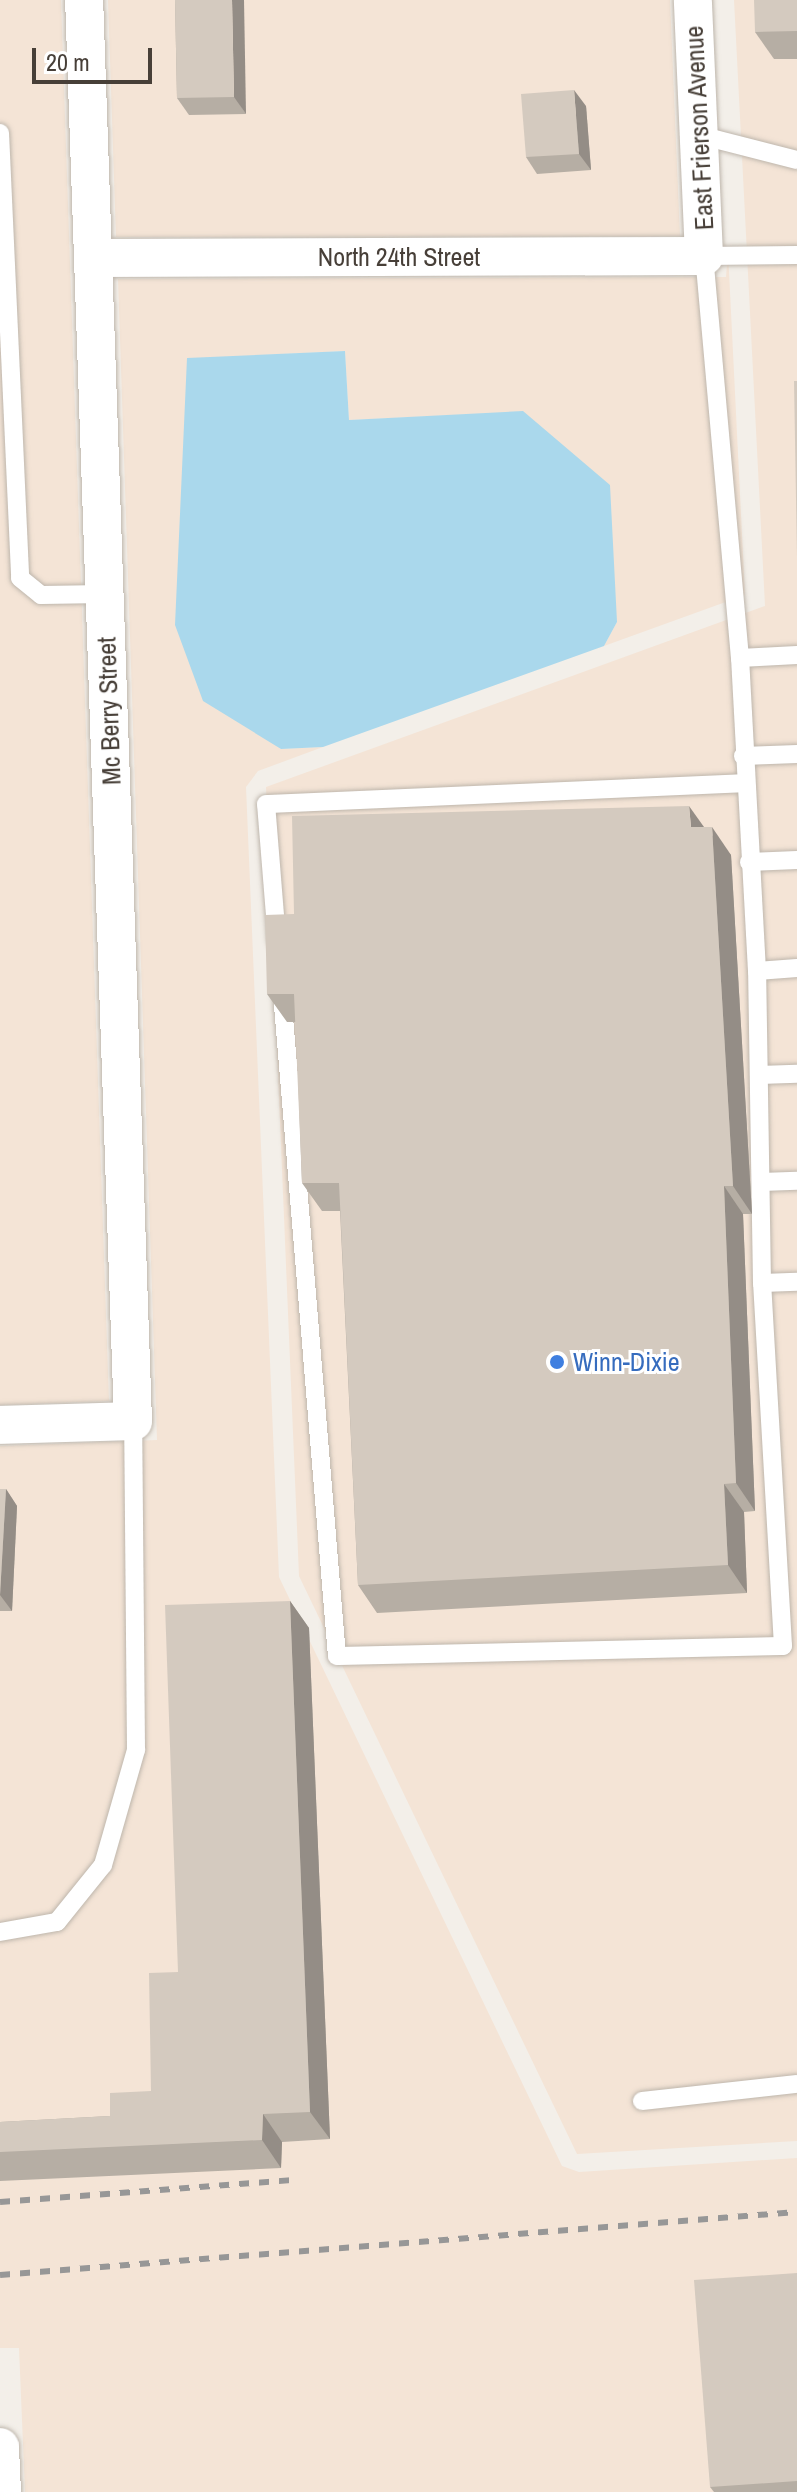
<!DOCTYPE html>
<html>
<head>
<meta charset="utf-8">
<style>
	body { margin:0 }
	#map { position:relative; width:797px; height:2492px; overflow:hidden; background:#f3efe9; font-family:"Archivo Narrow",sans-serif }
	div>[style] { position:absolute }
	.commercial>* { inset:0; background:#f4e4d6 }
	.water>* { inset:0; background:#aad8ec }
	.roads { filter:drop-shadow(0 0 2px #beb6ac) drop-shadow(0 0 2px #beb6ac) }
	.service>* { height:18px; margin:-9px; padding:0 9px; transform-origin:9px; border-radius:9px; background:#fff }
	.minor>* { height:38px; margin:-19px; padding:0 19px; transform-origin:19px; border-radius:19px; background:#fff }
	.rail>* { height:6px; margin-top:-3px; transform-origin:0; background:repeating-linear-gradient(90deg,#979797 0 10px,transparent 0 20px) }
	.wall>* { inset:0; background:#b6aea4 }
	.shaded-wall>* { inset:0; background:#948d86 }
	.building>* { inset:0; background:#d4cabf }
	.dots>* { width:22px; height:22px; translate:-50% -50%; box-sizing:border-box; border:4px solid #fff; border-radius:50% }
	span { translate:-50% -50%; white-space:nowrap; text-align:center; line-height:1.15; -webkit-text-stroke:6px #fff; paint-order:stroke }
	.street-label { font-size:26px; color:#473f38 }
	.shop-label { font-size:26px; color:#366cbe }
	.left { translate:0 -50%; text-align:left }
	.scale { position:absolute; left:32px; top:48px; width:120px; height:36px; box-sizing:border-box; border:4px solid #473f38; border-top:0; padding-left:10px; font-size:24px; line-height:28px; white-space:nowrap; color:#473f38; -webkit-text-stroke:6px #fff; paint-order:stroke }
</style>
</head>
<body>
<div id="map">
	<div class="commercial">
		<div style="clip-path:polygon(0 0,61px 0,109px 1401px,0 1405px)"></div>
		<div style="clip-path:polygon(108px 0,670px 0,680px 236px,116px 237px)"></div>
		<div style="clip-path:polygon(734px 0,797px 0,797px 2141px,577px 2154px,299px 1576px,266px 787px,765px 606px)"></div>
		<div style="clip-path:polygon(728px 251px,745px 595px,604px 646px,617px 622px,523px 412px,349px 420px,345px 351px,187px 359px,280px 749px,323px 747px,258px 771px,246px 787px,279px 1577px,562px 2166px,579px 2172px,797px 2158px,797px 2492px,25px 2492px,19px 2348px,0 2348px,0 1446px,157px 1440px,118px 279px,726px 277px)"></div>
	</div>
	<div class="water">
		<div style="clip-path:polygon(345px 351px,349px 420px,523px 411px,610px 485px,617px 622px,604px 646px,323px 747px,281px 749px,203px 701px,175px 625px,187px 358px)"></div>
	</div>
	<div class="roads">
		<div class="service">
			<div style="left:0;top:133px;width:445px;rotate:87.4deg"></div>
			<div style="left:20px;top:578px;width:27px;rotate:39deg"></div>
			<div style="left:41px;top:595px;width:64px;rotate:-0.9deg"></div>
			<div style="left:699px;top:135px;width:101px;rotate:14.3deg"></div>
			<div style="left:740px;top:658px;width:57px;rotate:-3deg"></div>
			<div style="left:743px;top:756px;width:54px;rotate:-2.1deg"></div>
			<div style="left:749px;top:862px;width:48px;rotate:-2.4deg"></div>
			<div style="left:277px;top:940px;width:136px;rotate:-94.6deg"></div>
			<div style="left:266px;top:804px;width:479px;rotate:-2.5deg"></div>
			<div style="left:757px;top:971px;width:40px;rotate:-4.3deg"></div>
			<div style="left:282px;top:993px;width:665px;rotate:85.26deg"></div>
			<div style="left:337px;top:1656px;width:446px;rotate:-1.3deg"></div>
			<div style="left:783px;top:1646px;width:364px;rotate:-93.3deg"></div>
			<div style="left:762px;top:1283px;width:312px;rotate:-90.9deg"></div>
			<div style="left:757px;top:971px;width:313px;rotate:-93.1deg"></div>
			<div style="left:740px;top:658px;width:404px;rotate:-95.1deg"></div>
			<div style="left:704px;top:256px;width:93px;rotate:-0.6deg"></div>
			<div style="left:759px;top:1075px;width:38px;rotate:-2deg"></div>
			<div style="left:761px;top:1182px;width:36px;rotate:-2deg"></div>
			<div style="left:762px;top:1283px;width:35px;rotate:-2deg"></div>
			<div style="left:0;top:1932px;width:58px;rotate:-10deg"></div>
			<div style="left:57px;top:1922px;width:73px;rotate:-51.1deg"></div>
			<div style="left:103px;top:1865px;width:120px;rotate:-74deg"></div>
			<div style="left:136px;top:1750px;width:329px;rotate:-90.5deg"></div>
			<div style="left:642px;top:2101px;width:156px;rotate:-6.3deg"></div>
		</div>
		<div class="minor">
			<div style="left:94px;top:258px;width:610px;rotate:-0.19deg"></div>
			<div style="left:704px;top:256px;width:256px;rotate:-92.5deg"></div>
			<div style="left:0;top:1425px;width:133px;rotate:-1.7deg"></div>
			<div style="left:133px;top:1421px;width:1422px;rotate:-91.97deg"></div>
			<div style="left:0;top:2447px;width:45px;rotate:87.5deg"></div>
		</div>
	</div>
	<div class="rail">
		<div style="left:0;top:2202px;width:295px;rotate:-4.3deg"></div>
		<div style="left:0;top:2275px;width:799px;rotate:-4.52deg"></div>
	</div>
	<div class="wall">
		<div style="clip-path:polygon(175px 0,246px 114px,189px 115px,177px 98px)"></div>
		<div style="clip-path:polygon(797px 0,797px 59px,774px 59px,755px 32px)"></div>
		<div style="clip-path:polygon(586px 106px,591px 170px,537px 174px,526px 157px)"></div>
		<div style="clip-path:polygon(704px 827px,731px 855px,752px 1214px,743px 1214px,755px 1511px,744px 1512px,747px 1593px,377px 1613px,358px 1585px,340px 1211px,322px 1211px,302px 1183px,296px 1022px,287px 1022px,267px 994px,294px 914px)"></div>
		<div style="clip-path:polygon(0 1489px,6px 1489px,17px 1506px,12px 1611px,0 1611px)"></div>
		<div style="clip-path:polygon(290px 1601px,309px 1628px,330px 2139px,282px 2142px,281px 2168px,0 2181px,0 2122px,110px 2116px,151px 2091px,178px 1972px)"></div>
		<div style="clip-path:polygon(797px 2273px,797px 2492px,714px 2492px,710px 2487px)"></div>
	</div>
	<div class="shaded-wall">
		<div style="clip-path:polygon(232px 0,244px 0,246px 114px,234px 97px)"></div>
		<div style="clip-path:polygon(574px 90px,586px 106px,591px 170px,579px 154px)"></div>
		<div style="clip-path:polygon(689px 806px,709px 834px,691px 827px)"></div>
		<div style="clip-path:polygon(712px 827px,731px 855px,752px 1214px,733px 1186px)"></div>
		<div style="clip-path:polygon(724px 1186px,743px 1214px,755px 1511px,736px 1483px)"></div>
		<div style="clip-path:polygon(724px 1484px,744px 1512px,747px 1593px,728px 1565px)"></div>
		<div style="clip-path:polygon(6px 1489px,17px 1506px,12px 1611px,0 1595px)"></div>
		<div style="clip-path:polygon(290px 1601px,309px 1628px,330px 2139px,310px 2112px)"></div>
		<div style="clip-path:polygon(263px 2114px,282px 2142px,281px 2168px,262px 2140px)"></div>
	</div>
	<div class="building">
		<div style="clip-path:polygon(175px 0,232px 0,234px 97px,177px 98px)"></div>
		<div style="clip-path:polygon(754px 0,797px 0,797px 31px,755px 32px)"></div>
		<div style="clip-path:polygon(574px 90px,579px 154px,526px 157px,521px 94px)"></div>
		<div style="clip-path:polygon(794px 381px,797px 381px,797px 557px)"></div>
		<div style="clip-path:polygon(689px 806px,691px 827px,712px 827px,733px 1186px,724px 1186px,736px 1483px,724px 1484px,728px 1565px,358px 1585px,339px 1183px,302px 1183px,294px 994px,267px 994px,265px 915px,294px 914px,292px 816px)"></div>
		<div style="clip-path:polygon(0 1489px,6px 1489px,0 1595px)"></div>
		<div style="clip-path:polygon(290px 1601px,310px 2112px,263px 2114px,262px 2140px,0 2152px,0 2122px,110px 2116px,110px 2093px,151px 2091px,149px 1973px,178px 1972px,165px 1605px)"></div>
		<div style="clip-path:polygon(797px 2273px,797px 2481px,710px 2487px,694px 2280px)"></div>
	</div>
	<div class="dots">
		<div style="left:557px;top:1362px;background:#3f7fe0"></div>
	</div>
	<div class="street-label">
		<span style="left:699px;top:128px;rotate:-93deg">East Frierson Avenue</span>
		<span style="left:399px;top:257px">North 24th Street</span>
		<span style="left:109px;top:711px;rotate:-92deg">Mc Berry Street</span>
	</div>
	<div class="shop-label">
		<span class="left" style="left:573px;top:1362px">Winn-Dixie</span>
	</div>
	<div class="scale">20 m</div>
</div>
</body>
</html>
